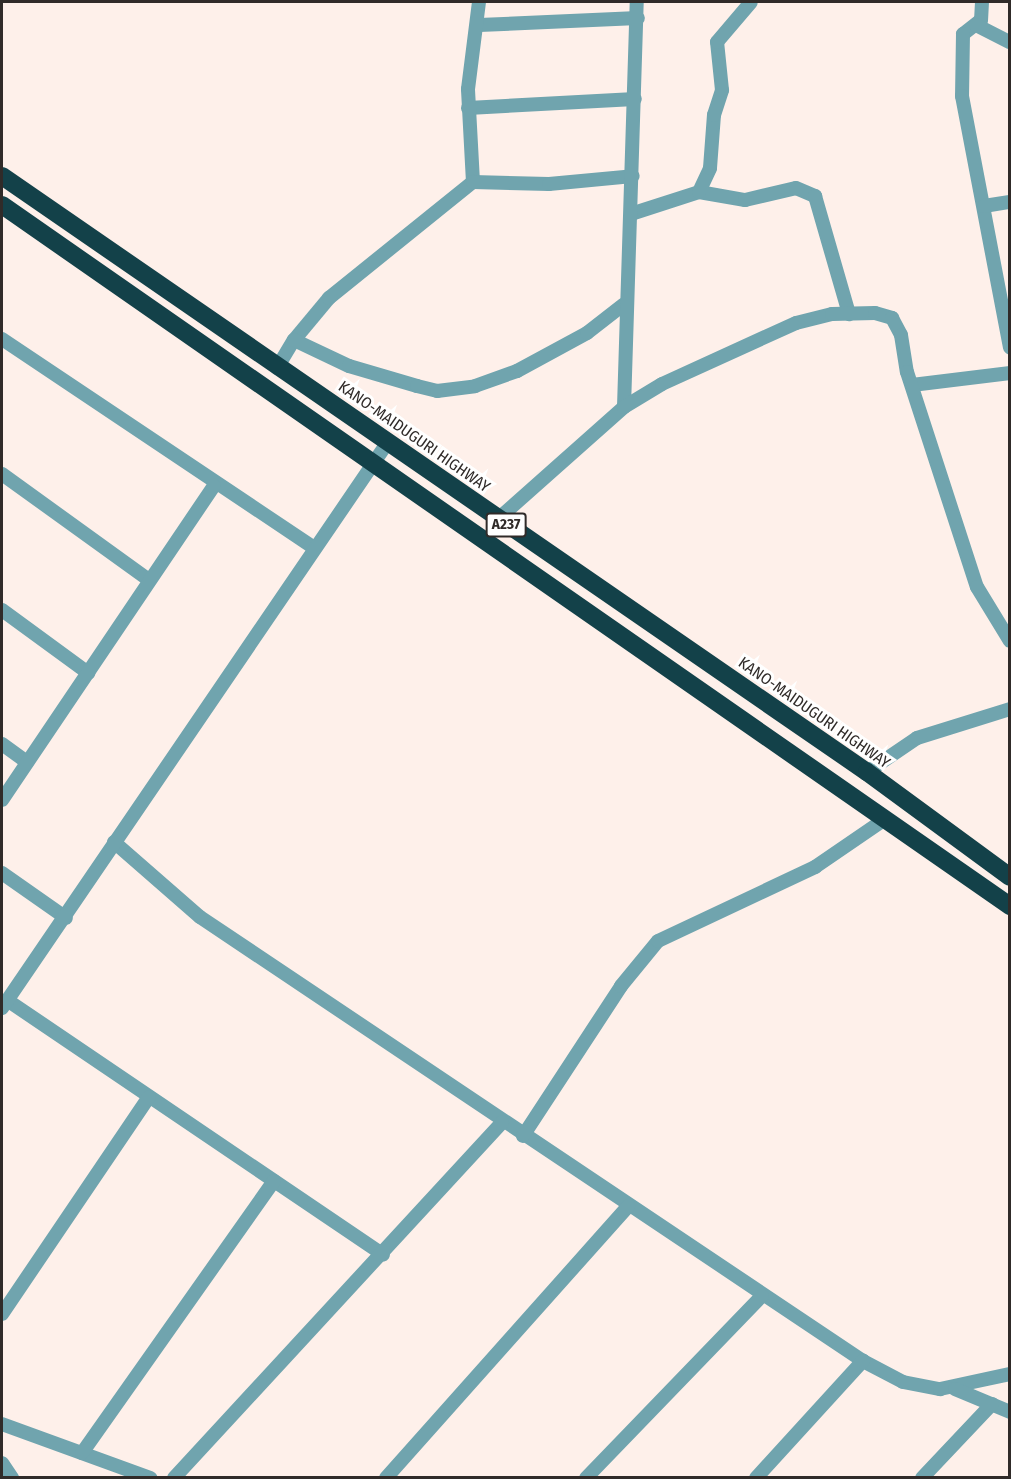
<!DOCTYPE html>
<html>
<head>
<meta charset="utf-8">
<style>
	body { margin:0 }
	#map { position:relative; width:1011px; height:1479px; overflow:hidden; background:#fef0ea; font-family:"Fira Sans Condensed",sans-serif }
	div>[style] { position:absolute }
	.street>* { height:14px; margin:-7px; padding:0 7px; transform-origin:7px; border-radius:7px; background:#70a4ae }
	.highway>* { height:18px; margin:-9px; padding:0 9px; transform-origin:9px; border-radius:9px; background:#134149 }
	span { translate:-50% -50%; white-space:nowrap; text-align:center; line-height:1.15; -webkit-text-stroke:6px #fff; paint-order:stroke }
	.shield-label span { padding:2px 4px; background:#fff; border:2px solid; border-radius:4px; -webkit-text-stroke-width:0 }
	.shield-label { font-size:15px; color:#302b29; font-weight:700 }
	.street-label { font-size:16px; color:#302b29 }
	.frame { position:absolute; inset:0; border:3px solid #302b29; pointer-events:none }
</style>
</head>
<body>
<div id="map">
	<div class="street">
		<div style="left:982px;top:2px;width:18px;rotate:93deg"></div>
		<div style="left:981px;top:20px;width:23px;rotate:142deg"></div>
		<div style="left:963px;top:34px;width:62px;rotate:90.9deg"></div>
		<div style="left:962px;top:96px;width:256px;rotate:79.2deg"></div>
		<div style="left:479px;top:25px;width:159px;rotate:-2.5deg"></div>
		<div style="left:976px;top:25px;width:38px;rotate:27deg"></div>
		<div style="left:468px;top:108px;width:167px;rotate:-3.1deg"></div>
		<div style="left:473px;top:182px;width:93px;rotate:-93.1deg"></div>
		<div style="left:468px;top:89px;width:88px;rotate:-82.8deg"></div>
		<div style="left:699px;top:192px;width:47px;rotate:9.9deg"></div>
		<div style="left:745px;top:200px;width:52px;rotate:-13.2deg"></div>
		<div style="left:796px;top:188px;width:21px;rotate:23deg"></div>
		<div style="left:815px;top:196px;width:123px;rotate:73.9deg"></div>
		<div style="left:984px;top:206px;width:26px;rotate:-9deg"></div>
		<div style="left:634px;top:213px;width:68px;rotate:-17.9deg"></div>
		<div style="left:699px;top:192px;width:26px;rotate:-65deg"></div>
		<div style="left:710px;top:168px;width:53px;rotate:-85.7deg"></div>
		<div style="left:714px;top:115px;width:26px;rotate:-72deg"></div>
		<div style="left:722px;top:90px;width:48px;rotate:-95.9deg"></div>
		<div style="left:717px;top:42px;width:52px;rotate:-49.6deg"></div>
		<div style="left:2px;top:339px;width:376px;rotate:33.8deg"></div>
		<div style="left:294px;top:340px;width:55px;rotate:-50.2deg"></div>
		<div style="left:329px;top:298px;width:185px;rotate:-38.9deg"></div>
		<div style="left:473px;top:182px;width:76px;rotate:1.5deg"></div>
		<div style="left:549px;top:184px;width:84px;rotate:-5.4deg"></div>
		<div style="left:277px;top:368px;width:33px;rotate:-59deg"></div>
		<div style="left:294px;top:340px;width:61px;rotate:25.3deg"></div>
		<div style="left:349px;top:366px;width:71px;rotate:16.4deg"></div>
		<div style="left:417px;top:386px;width:21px;rotate:14deg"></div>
		<div style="left:437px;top:391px;width:38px;rotate:-7deg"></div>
		<div style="left:475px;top:386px;width:45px;rotate:-19.7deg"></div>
		<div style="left:517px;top:371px;width:80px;rotate:-28.5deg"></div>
		<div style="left:587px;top:333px;width:46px;rotate:-37.9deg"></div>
		<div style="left:912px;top:385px;width:99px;rotate:-7deg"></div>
		<div style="left:624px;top:407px;width:405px;rotate:-88.2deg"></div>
		<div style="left:2px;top:474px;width:181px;rotate:35.8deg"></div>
		<div style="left:498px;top:519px;width:169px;rotate:-41.6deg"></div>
		<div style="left:624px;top:407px;width:44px;rotate:-31.2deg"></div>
		<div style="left:662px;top:384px;width:147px;rotate:-24.5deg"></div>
		<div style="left:796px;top:323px;width:37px;rotate:-14deg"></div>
		<div style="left:832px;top:314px;width:43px;rotate:-1.3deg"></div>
		<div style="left:875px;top:313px;width:18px;rotate:16deg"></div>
		<div style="left:892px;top:318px;width:19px;rotate:62deg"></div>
		<div style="left:901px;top:335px;width:37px;rotate:81deg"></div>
		<div style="left:907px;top:372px;width:226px;rotate:72deg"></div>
		<div style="left:977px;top:587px;width:63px;rotate:58.6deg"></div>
		<div style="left:2px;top:610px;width:107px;rotate:36.2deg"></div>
		<div style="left:2px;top:744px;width:31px;rotate:36deg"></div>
		<div style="left:867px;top:772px;width:60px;rotate:-34.2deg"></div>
		<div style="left:917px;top:738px;width:97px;rotate:-17.3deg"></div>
		<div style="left:2px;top:800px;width:379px;rotate:-56deg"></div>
		<div style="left:114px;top:842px;width:114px;rotate:41.1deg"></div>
		<div style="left:200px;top:917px;width:798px;rotate:33.81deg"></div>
		<div style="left:863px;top:1361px;width:45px;rotate:27.7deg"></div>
		<div style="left:903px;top:1382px;width:38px;rotate:11deg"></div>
		<div style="left:940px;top:1389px;width:72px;rotate:-12.1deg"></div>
		<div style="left:2px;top:873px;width:78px;rotate:35.1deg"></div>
		<div style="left:7px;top:1000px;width:454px;rotate:34.1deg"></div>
		<div style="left:2px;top:1008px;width:685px;rotate:-55.71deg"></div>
		<div style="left:523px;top:1136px;width:179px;rotate:-56.8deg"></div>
		<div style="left:621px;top:986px;width:58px;rotate:-50.6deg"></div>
		<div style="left:658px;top:941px;width:174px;rotate:-25.2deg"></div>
		<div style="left:815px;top:867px;width:85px;rotate:-34.4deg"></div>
		<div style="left:2px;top:1314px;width:262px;rotate:-55.9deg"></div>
		<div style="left:955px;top:1389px;width:60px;rotate:22.7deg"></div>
		<div style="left:2px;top:1424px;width:158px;rotate:20deg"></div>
		<div style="left:82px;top:1453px;width:333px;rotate:-54.8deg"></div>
		<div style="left:2px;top:1463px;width:18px;rotate:56deg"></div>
		<div style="left:174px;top:1478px;width:484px;rotate:-47.3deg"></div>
		<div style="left:386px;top:1478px;width:364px;rotate:-48.3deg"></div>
		<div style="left:586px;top:1478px;width:253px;rotate:-46deg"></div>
		<div style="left:756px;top:1478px;width:159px;rotate:-47.6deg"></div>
		<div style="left:922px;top:1478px;width:102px;rotate:-46.6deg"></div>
	</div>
	<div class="highway">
		<div style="left:2px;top:176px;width:1050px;rotate:34.57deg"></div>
		<div style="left:867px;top:772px;width:177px;rotate:36.3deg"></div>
		<div style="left:2px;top:205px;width:1228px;rotate:34.82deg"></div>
	</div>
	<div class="shield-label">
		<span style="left:506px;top:525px">A237</span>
	</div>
	<div class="street-label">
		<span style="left:414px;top:437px;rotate:35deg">KANO-MAIDUGURI HIGHWAY</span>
		<span style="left:814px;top:713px;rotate:35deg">KANO-MAIDUGURI HIGHWAY</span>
	</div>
	<div class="frame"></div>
</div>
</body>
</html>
